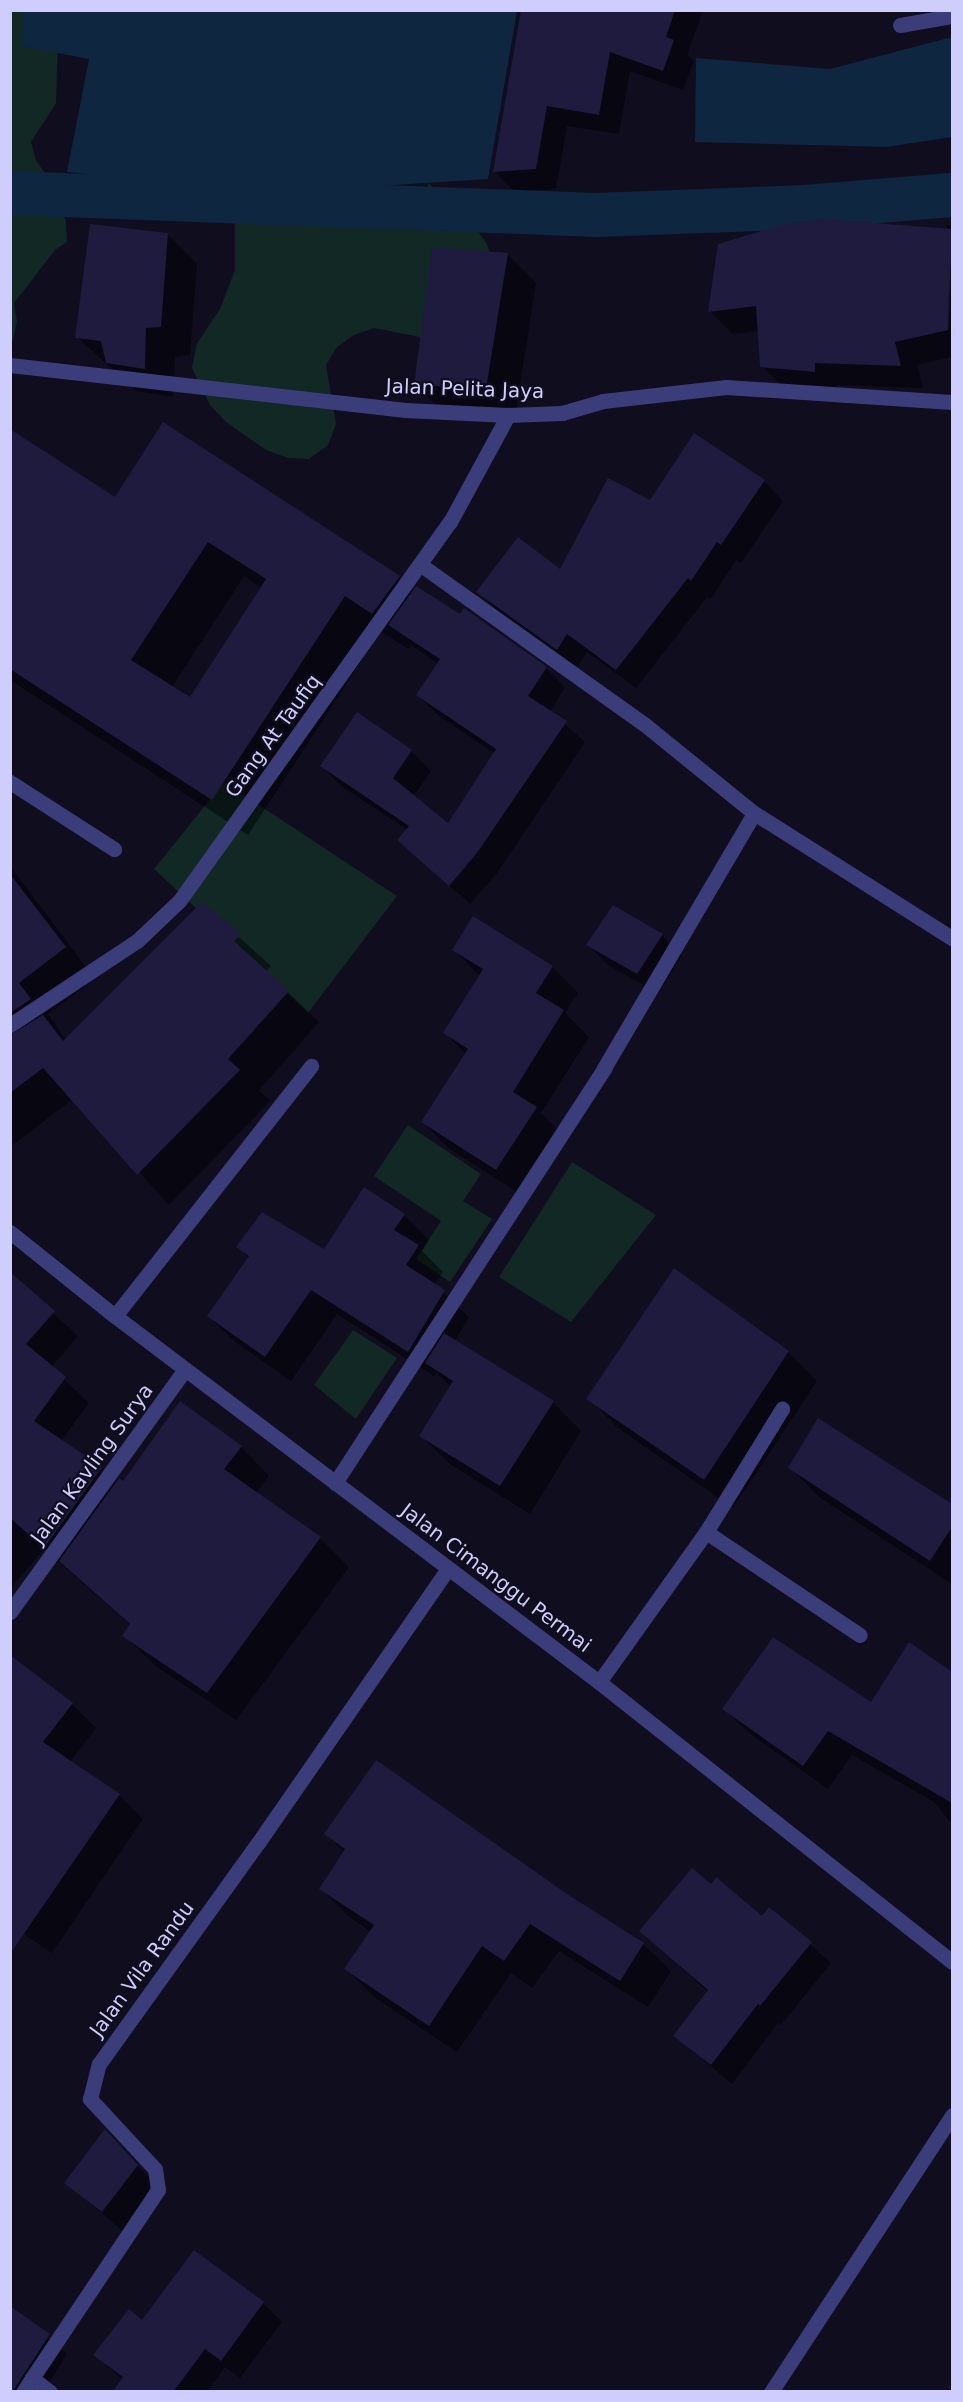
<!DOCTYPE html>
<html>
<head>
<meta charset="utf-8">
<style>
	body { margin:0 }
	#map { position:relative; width:963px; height:2402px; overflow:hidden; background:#0f0d1e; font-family:"DejaVu Sans",sans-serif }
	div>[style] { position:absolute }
	.green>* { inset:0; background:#112825 }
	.water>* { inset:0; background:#0f2641 }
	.shadow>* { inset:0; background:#0007 }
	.canal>* { height:44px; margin:-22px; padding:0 22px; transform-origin:22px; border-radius:22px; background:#0f2641 }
	.building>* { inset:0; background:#1f1b3e }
	.service>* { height:15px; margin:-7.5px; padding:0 7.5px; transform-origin:7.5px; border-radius:7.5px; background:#3b3d7a }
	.minor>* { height:15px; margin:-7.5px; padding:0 7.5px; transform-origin:7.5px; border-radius:7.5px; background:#3b3d7a }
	span { translate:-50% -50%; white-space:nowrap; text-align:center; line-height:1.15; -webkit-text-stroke:4.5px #0f0d1e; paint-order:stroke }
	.street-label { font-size:20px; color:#cfcdfc }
	.frame { position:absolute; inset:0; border:12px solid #cfcdfc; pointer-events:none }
</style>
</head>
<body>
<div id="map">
	<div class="green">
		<div style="clip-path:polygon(11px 11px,71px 11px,58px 38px,56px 103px,31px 142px,36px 160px,46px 175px,66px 221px,67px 242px,55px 250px,14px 303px,17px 322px,11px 346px)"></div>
		<div style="clip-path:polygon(330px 175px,340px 192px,372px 210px,389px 202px,425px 199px,428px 183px,477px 230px,487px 244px,493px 264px,440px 341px,374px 328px,354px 335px,337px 347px,326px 365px,336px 424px,328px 445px,309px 459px,288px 458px,266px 450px,226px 422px,210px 405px,192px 368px,197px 343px,220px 309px,235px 270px,235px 214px,243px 178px)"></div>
		<div style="clip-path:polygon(224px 782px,397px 896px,308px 1013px,154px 869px)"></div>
		<div style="clip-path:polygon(408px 1125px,481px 1174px,463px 1201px,492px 1219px,450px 1282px,416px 1259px,441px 1221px,374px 1176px)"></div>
		<div style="clip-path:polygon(572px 1162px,656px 1215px,571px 1322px,499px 1277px)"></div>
		<div style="clip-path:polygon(353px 1330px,397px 1358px,356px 1419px,314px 1385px)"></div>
	</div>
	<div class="water">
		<div style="clip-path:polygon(23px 11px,23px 10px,517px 11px,488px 179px,266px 193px,67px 172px,89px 59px,22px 46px)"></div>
		<div style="clip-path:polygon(952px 37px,952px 137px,886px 147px,695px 142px,696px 58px,830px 69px)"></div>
	</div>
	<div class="shadow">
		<div style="clip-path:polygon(523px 10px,703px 10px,687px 55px,694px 61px,683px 90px,630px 71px,619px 134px,567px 126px,556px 189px,515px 192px,495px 172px)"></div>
		<div style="clip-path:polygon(947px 225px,952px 225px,952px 357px,917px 365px,923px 388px,837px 385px,837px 394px,785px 389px,762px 366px,759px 331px,733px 334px,710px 311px,946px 230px)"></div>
		<div style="clip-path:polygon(168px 235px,197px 264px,190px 355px,175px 357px,173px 397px,136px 391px,77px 337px)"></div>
		<div style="clip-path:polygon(507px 254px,536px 283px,515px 417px,445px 414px,416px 385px)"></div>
		<div style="clip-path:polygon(evenodd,10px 431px,115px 499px,399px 577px,414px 592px,546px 668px,565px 687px,550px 712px,585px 742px,497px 873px,470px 904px,399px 840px,408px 830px,341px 786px,322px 766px,411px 751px,431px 771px,413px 797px,448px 826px,495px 754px,438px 715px,418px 695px,438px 664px,411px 645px,408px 649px,381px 631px,248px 835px,10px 680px,10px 431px,244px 576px,262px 588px,190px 699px,172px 687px,244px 576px)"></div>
		<div style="clip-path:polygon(695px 435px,764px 481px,783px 501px,741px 563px,736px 560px,711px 599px,707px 597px,636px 688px,587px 652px,577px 668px,497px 611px,478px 592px,561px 572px,651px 502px)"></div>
		<div style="clip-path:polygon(10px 866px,95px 979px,48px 1014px,66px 1040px,202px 904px,271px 966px,266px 971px,319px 1022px,259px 1090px,270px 1101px,169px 1205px,73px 1099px,10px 1147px)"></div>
		<div style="clip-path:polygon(662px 935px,682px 956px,658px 993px,608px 965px,588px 945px)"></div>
		<div style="clip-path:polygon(454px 950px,552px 967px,578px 993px,565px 1013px,589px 1037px,541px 1113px,561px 1133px,522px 1195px,448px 1148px,423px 1122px,466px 1054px,445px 1033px,479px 975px)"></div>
		<div style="clip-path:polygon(404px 1215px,429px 1240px,422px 1251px,443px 1272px,434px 1285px,469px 1317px,455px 1341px,553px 1402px,581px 1431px,530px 1514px,450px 1464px,421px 1436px,451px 1387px,436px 1372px,434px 1376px,337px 1314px,291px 1381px,234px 1341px,208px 1316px,249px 1258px,238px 1247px,325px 1251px)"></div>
		<div style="clip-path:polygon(10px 1274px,78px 1336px,51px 1367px,89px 1403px,61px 1441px,117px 1483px,241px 1447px,269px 1476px,256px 1493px,320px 1538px,349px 1567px,236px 1720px,153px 1664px,124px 1635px,131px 1626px,44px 1549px,10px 1589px)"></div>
		<div style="clip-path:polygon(788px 1352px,817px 1381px,733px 1508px,617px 1427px,588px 1398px)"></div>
		<div style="clip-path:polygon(819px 1420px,952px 1506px,952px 1584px,819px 1497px,790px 1468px)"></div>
		<div style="clip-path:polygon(910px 1644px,952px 1673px,952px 1824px,934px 1802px,852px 1755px,828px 1789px,749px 1733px,724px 1709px,871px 1704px)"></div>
		<div style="clip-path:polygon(10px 1674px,72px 1704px,96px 1728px,70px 1762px,119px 1795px,143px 1819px,52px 1953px,10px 1925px)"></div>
		<div style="clip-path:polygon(326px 1834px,566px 1896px,643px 1944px,671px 1971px,648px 2007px,559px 1951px,532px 1988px,511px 1973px,457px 2052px,374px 1997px,346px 1969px,371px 1932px,348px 1916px,321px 1889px,345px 1853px)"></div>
		<div style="clip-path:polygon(711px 1886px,762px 1919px,769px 1909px,831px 1963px,781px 2025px,778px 2023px,732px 2084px,675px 2036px,708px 1992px,641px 1931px)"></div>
		<div style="clip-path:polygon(125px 2152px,157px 2186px,123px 2231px,66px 2183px)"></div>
		<div style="clip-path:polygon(194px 2252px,264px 2304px,282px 2322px,240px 2378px,225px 2367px,207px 2392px,125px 2392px,119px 2385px,123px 2380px,95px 2355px,142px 2322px)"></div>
		<div style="clip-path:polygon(10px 2308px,67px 2354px,43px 2392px,10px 2392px)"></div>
	</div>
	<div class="canal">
		<div style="left:10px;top:193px;width:588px;rotate:2.14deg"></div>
		<div style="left:598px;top:215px;width:207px;rotate:-2.2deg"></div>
		<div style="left:805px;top:207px;width:147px;rotate:-4.7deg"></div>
	</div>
	<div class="building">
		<div style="clip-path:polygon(521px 10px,675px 10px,666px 37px,674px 40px,663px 71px,610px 52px,599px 115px,547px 106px,536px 169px,493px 172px)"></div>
		<div style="clip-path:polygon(823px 219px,952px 229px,948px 330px,895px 342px,901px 366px,815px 363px,815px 372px,760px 367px,756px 306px,708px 312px,718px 244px,781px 225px)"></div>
		<div style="clip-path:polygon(90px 224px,168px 233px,161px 327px,146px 328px,145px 369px,106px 363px,101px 341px,75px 338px)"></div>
		<div style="clip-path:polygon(432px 247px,508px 253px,486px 389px,414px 385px)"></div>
		<div style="clip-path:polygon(evenodd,163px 422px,400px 576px,372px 614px,345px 596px,212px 800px,10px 669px,10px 429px,115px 497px,163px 422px,208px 542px,266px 579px,190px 697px,131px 660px,208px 542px)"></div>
		<div style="clip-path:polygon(694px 433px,765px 480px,721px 545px,717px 542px,691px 581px,688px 578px,616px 670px,567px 634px,557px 650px,476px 592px,518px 537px,560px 569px,608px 478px,650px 500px)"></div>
		<div style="clip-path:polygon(416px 586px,460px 614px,464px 608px,547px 667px,528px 696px,567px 721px,477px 853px,449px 886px,397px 840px,409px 826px,320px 766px,357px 712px,412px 750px,393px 778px,448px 823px,496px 749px,416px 695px,440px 659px,388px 625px)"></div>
		<div style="clip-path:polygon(10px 874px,66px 947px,19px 983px,31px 999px,10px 1013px)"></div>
		<div style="clip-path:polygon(202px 902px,241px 934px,234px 941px,289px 991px,228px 1059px,240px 1070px,137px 1175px,43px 1068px,10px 1093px,10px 1035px,43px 1015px,63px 1041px)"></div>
		<div style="clip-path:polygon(613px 905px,663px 934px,637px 974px,586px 945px)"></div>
		<div style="clip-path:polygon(473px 916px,553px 966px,536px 993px,564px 1010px,513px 1092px,537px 1107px,496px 1170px,421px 1122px,468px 1049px,443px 1033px,483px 969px,452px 950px)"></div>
		<div style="clip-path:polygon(364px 1187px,405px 1214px,394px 1230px,419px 1245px,406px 1265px,445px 1290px,408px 1352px,311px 1290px,265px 1357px,207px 1316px,249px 1256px,236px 1247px,262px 1212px,324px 1249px)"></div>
		<div style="clip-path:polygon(674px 1268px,789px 1351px,704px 1480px,586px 1399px)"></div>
		<div style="clip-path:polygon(10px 1272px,55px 1311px,26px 1344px,66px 1377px,34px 1421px,102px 1467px,44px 1548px,10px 1518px)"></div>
		<div style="clip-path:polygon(444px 1333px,554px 1401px,500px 1486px,419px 1436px,453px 1381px,425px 1363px)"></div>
		<div style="clip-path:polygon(180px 1401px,242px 1446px,224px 1469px,321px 1537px,207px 1693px,122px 1636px,130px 1624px,59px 1561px,119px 1478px,123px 1481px)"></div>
		<div style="clip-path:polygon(818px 1418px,952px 1504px,952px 1527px,930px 1561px,788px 1468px)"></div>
		<div style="clip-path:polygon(773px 1637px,871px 1702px,909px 1642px,952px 1672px,952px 1803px,828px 1731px,803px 1766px,722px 1709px)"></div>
		<div style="clip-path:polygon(10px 1655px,73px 1703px,43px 1742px,120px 1794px,10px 1954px)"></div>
		<div style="clip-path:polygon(376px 1760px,567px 1894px,644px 1943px,620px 1981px,530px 1924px,504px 1961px,482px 1946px,429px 2026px,344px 1969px,374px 1925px,319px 1889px,345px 1849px,324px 1834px)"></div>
		<div style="clip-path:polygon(692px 1868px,711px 1884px,716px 1877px,762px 1916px,769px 1907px,812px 1942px,760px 2006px,758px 2004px,711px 2065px,673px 2036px,708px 1990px,639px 1931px)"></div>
		<div style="clip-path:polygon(105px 2129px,138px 2165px,102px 2212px,64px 2183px)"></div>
		<div style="clip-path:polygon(194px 2250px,264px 2302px,221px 2361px,205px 2349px,174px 2391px,113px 2391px,123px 2377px,93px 2355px,129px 2309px,142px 2320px)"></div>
		<div style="clip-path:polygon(10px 2306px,50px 2334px,13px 2391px,10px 2391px)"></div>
	</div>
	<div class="service">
		<div style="left:10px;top:782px;width:124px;rotate:32.8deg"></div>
		<div style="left:115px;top:1316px;width:318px;rotate:-51.9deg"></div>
		<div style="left:771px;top:2392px;width:331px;rotate:-56.8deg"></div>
	</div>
	<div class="minor">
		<div style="left:900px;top:25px;width:53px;rotate:-9.8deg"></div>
		<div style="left:10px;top:365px;width:398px;rotate:6.5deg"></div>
		<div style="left:405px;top:410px;width:103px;rotate:2.8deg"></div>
		<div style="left:508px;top:415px;width:54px;rotate:-2.1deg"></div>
		<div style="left:562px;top:413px;width:43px;rotate:-16.3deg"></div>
		<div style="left:603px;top:401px;width:124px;rotate:-6.5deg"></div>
		<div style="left:726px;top:387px;width:226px;rotate:3.8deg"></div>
		<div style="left:421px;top:565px;width:274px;rotate:35.5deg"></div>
		<div style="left:644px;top:724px;width:141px;rotate:39deg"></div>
		<div style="left:754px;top:813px;width:234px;rotate:32.3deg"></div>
		<div style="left:10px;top:1025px;width:152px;rotate:-33.5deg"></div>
		<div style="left:137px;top:941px;width:59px;rotate:-43.6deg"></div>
		<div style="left:180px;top:900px;width:465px;rotate:-54.5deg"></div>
		<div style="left:450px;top:522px;width:122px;rotate:-61.5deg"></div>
		<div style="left:10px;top:1232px;width:134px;rotate:38.7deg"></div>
		<div style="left:115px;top:1316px;width:607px;rotate:37.1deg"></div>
		<div style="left:599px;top:1682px;width:451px;rotate:38.4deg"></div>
		<div style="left:335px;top:1483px;width:495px;rotate:-57deg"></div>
		<div style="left:604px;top:1068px;width:296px;rotate:-59.5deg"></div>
		<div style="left:706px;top:1532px;width:185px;rotate:33.8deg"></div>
		<div style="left:10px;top:1612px;width:299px;rotate:-54.2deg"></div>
		<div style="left:599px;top:1682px;width:184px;rotate:-54.5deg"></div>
		<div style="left:706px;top:1532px;width:145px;rotate:-58.3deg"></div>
		<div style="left:23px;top:2392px;width:17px;rotate:-57deg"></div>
		<div style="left:50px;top:2392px;width:23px;rotate:-142deg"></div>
		<div style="left:32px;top:2378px;width:226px;rotate:-56.2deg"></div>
		<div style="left:158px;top:2190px;width:21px;rotate:-98deg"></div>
		<div style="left:155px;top:2169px;width:96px;rotate:-132.9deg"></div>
		<div style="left:90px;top:2099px;width:36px;rotate:-76deg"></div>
		<div style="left:99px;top:2064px;width:272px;rotate:-54.3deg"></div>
		<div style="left:258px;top:1843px;width:333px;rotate:-55.3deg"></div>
	</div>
	<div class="street-label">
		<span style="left:465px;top:389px;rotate:2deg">Jalan Pelita Jaya</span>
		<span style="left:273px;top:736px;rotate:-54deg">Gang At Taufiq</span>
		<span style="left:92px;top:1464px;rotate:-54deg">Jalan Kavling Surya</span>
		<span style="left:496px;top:1578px;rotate:37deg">Jalan Cimanggu Permai</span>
		<span style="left:142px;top:1969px;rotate:-54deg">Jalan Vila Randu</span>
	</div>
	<div class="frame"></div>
</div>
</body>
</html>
